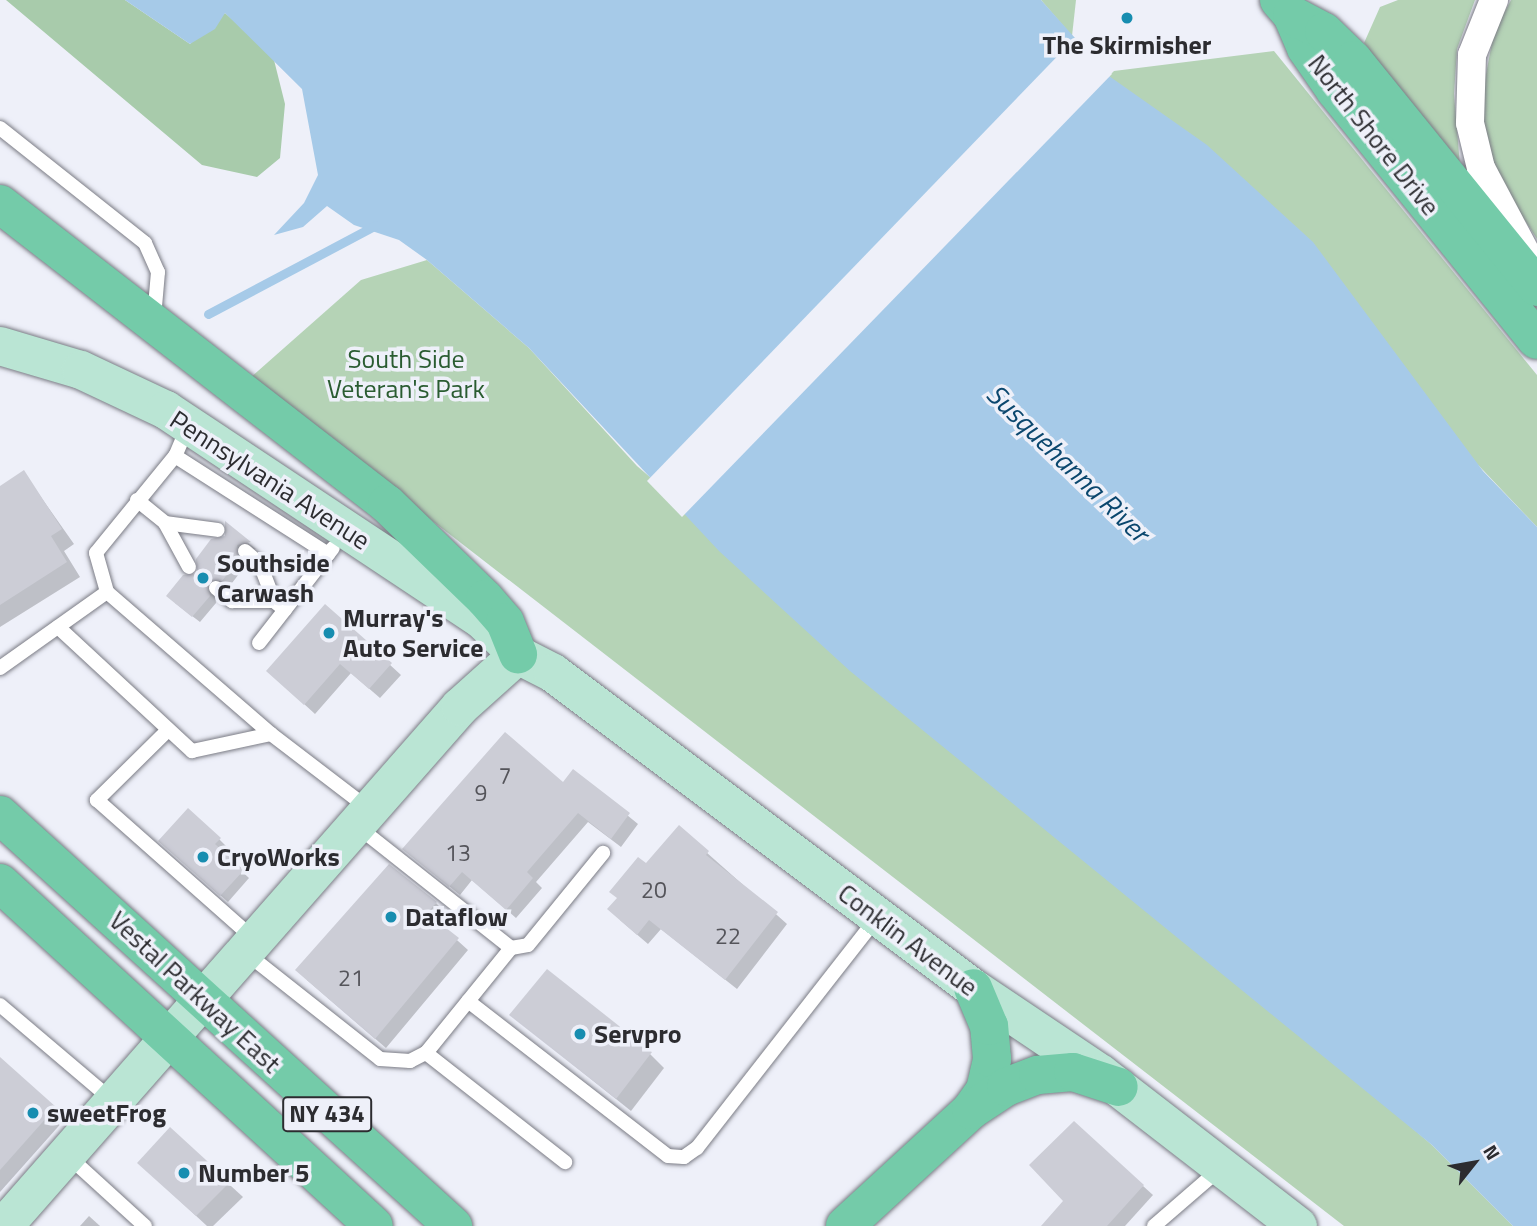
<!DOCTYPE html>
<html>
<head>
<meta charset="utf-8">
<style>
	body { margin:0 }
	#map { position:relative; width:1537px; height:1226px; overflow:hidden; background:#eef0f9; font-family:"Titillium Web",sans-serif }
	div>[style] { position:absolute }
	.green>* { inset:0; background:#b5d3b6 }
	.forest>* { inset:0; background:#a8cbab }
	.water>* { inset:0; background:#a6cae8 }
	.pier>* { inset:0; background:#eef0f9 }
	.shadow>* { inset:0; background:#0003 }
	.stream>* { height:9px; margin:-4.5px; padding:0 4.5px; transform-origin:4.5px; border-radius:4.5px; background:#a6cae8 }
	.building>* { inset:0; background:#cccdd6 }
	.roads { filter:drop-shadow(0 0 2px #7b7c85) drop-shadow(0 0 2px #7b7c85) }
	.lane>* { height:14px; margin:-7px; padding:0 7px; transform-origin:7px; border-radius:7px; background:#fff }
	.street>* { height:28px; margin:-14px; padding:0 14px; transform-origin:14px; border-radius:14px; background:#fff }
	.secondary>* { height:38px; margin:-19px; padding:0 19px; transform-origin:19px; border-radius:19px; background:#bae5d4 }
	.primary>* { height:38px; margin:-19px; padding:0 19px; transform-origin:19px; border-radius:19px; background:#74cba9 }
	.dots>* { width:19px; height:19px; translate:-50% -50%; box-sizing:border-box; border:4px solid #eef0f9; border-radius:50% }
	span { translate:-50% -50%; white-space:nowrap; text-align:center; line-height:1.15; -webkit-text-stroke:7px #eef0f9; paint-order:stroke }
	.number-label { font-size:23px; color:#54545a }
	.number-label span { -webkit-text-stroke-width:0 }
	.shield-label span { padding:2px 5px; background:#eef0f9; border:2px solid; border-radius:5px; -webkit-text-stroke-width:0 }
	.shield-label { font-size:24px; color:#2c2c30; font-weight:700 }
	.poi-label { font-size:26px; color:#2c2c30; font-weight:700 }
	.left { translate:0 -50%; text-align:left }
	.street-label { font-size:26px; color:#2c2c30 }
	.park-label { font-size:26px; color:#2a5c31 }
	.water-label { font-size:28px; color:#0b476e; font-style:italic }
	.north { position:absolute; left:1439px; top:1128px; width:70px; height:70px; -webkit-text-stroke:5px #eef0f9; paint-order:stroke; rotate:59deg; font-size:19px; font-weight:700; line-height:28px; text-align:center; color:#2c2c30 }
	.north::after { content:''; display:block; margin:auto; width:24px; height:32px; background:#2c2c30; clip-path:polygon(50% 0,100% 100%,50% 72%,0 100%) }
</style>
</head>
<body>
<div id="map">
	<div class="green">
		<div style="clip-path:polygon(1041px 0,1076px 0,1072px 36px)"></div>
		<div style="clip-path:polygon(1398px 0,1475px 0,1457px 49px,1454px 94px,1460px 166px,1364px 43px,1380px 7px)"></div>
		<div style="clip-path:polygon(1511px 0,1537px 0,1537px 239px,1492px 170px,1480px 106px,1494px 32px)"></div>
		<div style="clip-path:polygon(1274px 51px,1537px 375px,1537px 527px,1109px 76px,1114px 71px)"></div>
		<div style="clip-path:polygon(427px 260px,529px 348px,637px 466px,1432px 1145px,1513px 1226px,1344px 1226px,249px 379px,361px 280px)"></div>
	</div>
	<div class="forest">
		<div style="clip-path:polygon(6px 0,125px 0,190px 44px,225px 13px,273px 56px,285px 104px,280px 158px,257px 177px,202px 165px)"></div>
	</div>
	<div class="water">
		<div style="clip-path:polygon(125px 0,1041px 0,1109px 76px,1207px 145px,1313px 242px,1483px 471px,1537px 527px,1537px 1226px,1513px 1226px,1432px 1145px,850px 671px,719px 551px,529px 348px,427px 260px,399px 240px,354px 225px,327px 206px,303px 227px,274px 235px,304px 203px,318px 175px,302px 89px,225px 13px,215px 29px,190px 44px)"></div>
	</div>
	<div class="pier">
		<div style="clip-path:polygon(1076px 37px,1112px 74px,682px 517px,647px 481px)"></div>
	</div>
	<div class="shadow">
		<div style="clip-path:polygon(24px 473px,74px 544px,64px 551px,80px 577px,0 627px,0 488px)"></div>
		<div style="clip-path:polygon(226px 526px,256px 549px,243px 552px,245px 566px,229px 587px,214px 589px,216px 603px,200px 622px,175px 603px,228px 537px)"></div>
		<div style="clip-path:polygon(326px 606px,401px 675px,380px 698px,351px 673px,315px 714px,279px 681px)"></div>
		<div style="clip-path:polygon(573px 771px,638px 824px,621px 847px,588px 822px,536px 882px,542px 888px,516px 918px,472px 880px,460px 895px,404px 849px,563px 784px)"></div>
		<div style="clip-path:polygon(679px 828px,787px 924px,737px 989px,661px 929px,648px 944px,620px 920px,646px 866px)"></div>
		<div style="clip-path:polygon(219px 839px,226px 846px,221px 852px,249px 878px,228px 902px,167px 848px)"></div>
		<div style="clip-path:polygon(436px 903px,446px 913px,438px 923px,468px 950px,386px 1048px,307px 980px)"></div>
		<div style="clip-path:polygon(511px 1015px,650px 1054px,664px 1068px,631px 1111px)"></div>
		<div style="clip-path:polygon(0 1060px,65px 1119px,0 1192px)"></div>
		<div style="clip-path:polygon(170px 1130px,243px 1197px,213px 1226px,207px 1226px,154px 1177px)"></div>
		<div style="clip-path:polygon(1143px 1186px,1153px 1195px,1125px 1226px,1044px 1226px)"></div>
		<div style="clip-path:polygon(89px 1216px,100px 1226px,80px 1226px)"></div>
	</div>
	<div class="stream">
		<div style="left:208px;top:314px;width:190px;rotate:-27.9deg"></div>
	</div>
	<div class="building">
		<div style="clip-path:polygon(24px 470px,62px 529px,51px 536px,67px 562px,0 605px,0 486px)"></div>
		<div style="clip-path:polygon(225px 521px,251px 542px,237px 545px,239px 559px,222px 581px,208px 583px,210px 596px,192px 617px,166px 596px,183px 575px,197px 573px,196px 559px,211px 539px,225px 536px)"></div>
		<div style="clip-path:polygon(325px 604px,392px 663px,369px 689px,340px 664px,304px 705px,266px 671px)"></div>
		<div style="clip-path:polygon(505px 732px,563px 782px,573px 769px,630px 813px,611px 839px,578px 813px,527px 872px,533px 878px,506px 910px,462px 872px,449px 887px,402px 849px)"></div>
		<div style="clip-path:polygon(188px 808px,221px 838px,215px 844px,244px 870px,220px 896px,158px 841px)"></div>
		<div style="clip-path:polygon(679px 825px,709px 851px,706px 855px,778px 912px,725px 980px,649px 920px,637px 935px,607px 909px,617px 898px,609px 892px,638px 857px,646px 863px)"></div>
		<div style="clip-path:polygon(389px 864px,437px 902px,427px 913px,459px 938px,375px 1039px,295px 970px)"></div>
		<div style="clip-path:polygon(547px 969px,652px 1052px,616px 1099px,509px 1015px)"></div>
		<div style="clip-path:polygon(0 1057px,56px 1107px,0 1170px)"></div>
		<div style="clip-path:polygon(1074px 1121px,1144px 1185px,1107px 1226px,1041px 1226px,1063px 1201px,1029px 1165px)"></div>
		<div style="clip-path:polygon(170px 1127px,230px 1182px,196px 1216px,137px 1163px)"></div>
	</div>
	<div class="roads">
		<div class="lane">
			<div style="left:0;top:128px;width:185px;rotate:38.4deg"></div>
			<div style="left:145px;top:243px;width:32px;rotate:66deg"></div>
			<div style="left:158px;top:272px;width:46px;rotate:95deg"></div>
			<div style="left:188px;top:426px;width:33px;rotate:113deg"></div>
			<div style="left:175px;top:456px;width:125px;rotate:129.2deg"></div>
			<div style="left:96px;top:553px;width:41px;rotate:74.2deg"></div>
			<div style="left:107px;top:592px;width:217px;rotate:40.9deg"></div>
			<div style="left:271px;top:734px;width:123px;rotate:37.4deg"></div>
			<div style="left:175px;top:456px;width:182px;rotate:32.6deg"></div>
			<div style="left:137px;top:500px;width:36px;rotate:39deg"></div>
			<div style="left:165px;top:523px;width:50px;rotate:61.4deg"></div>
			<div style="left:165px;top:523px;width:53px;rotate:7.5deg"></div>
			<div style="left:245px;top:551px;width:20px;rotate:41deg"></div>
			<div style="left:260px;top:564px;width:40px;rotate:69deg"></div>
			<div style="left:274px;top:601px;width:14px;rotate:39deg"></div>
			<div style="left:216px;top:588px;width:21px;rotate:39deg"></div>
			<div style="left:232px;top:601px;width:42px"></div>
			<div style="left:58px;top:627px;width:183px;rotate:42.8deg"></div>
			<div style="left:192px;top:751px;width:81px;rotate:-12.1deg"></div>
			<div style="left:259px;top:643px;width:120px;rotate:-52.1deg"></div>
			<div style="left:0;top:668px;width:131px;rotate:-35.4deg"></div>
			<div style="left:168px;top:730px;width:100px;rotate:135.4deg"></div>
			<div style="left:97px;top:800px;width:210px;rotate:41.5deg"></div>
			<div style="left:511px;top:948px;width:17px;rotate:-10deg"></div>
			<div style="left:528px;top:945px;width:119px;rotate:-50.8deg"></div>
			<div style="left:246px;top:953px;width:171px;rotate:38.3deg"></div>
			<div style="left:380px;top:1059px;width:30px;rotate:4deg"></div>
			<div style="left:410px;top:1061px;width:18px;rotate:-27deg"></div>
			<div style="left:426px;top:1053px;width:135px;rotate:-51deg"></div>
			<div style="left:511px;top:948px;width:196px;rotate:-141.6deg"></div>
			<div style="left:468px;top:1001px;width:253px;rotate:37.8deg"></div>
			<div style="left:668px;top:1156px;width:16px;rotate:4deg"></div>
			<div style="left:684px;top:1157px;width:16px;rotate:-35deg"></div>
			<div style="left:697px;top:1148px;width:292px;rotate:-52deg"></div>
			<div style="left:0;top:1005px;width:145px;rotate:40.3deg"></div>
			<div style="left:426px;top:1053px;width:177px;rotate:38.1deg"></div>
			<div style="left:68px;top:1156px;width:104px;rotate:42.3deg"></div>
			<div style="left:1154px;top:1226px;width:89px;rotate:-40.9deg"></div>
		</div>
		<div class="street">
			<div style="left:1494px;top:0;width:59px;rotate:111.8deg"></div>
			<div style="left:1472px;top:55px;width:68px;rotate:91.7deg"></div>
			<div style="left:1470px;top:123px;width:46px;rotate:76.3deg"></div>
			<div style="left:1481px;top:168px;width:94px;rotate:62.1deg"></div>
		</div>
		<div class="secondary">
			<div style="left:0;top:346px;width:84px;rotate:16.5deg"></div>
			<div style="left:81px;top:370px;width:94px;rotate:25.2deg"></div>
			<div style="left:166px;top:410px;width:379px;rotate:33.6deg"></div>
			<div style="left:482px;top:620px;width:50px;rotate:44.2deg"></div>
			<div style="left:518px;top:655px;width:39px;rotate:27deg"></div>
			<div style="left:553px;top:673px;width:525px;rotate:36.87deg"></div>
			<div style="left:973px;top:988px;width:154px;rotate:33.9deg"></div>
			<div style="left:1101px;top:1074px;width:249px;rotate:37.7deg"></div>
			<div style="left:4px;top:1226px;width:691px;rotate:-48.7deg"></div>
			<div style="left:460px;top:707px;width:78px;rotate:-41.9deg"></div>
		</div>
		<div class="primary">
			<div style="left:1279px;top:0;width:20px;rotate:49deg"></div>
			<div style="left:1292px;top:15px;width:36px;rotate:67deg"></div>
			<div style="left:1306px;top:48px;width:51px;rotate:55.4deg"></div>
			<div style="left:1335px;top:90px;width:321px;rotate:51.1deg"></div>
			<div style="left:1292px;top:15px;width:36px;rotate:28deg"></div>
			<div style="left:1324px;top:32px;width:40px;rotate:44deg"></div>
			<div style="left:1353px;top:60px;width:292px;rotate:51deg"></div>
			<div style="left:0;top:204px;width:490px;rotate:37.8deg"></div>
			<div style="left:387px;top:504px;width:136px;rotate:44.1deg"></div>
			<div style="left:485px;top:599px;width:30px;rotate:49deg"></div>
			<div style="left:505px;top:622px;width:35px;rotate:68deg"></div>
			<div style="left:0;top:815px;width:612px;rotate:42.22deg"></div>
			<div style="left:0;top:883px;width:507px;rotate:42.52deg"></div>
			<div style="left:971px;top:1110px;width:24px;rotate:-55deg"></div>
			<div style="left:985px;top:1090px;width:32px;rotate:-77deg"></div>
			<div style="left:992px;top:1059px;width:33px;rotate:-95deg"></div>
			<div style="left:989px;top:1026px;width:41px;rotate:-112.8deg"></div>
			<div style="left:845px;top:1226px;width:171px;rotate:-42.6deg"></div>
			<div style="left:971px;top:1110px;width:42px;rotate:-33.3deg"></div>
			<div style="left:1006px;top:1087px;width:34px;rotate:-21deg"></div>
			<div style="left:1038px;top:1075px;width:35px;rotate:-5deg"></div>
			<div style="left:1073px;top:1072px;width:48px;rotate:18.1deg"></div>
		</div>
	</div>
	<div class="dots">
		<div style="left:1127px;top:18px;background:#178db0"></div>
		<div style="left:203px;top:578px;background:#178db0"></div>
		<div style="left:329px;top:633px;background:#178db0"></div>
		<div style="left:203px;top:857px;background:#178db0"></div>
		<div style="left:391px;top:917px;background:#178db0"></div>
		<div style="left:580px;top:1034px;background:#178db0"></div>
		<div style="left:33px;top:1113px;background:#178db0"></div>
		<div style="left:184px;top:1173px;background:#178db0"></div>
	</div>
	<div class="number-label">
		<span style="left:505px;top:776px">7</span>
		<span style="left:481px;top:793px">9</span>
		<span style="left:458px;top:853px">13</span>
		<span style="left:654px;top:890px">20</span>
		<span style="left:728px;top:936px">22</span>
		<span style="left:351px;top:978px">21</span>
	</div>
	<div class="shield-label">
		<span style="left:327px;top:1114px">NY 434</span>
	</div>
	<div class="poi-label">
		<span style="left:1127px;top:45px">The Skirmisher</span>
		<span class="left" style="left:217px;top:578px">Southside<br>Carwash</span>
		<span class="left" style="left:343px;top:633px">Murray's<br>Auto Service</span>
		<span class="left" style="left:217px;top:857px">CryoWorks</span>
		<span class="left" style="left:405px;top:917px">Dataflow</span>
		<span class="left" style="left:594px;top:1034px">Servpro</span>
		<span class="left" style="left:47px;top:1113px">sweetFrog</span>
		<span class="left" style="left:198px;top:1173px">Number 5</span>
	</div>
	<div class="street-label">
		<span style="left:1374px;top:135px;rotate:52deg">North Shore Drive</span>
		<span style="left:270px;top:480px;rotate:33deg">Pennsylvania Avenue</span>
		<span style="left:908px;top:940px;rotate:37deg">Conklin Avenue</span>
		<span style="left:195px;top:992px;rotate:43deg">Vestal Parkway East</span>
	</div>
	<div class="park-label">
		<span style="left:406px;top:374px">South Side<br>Veteran's Park</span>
	</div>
	<div class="water-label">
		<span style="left:1068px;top:463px;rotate:44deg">Susquehanna River</span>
	</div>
	<div class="north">N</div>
</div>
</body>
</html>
